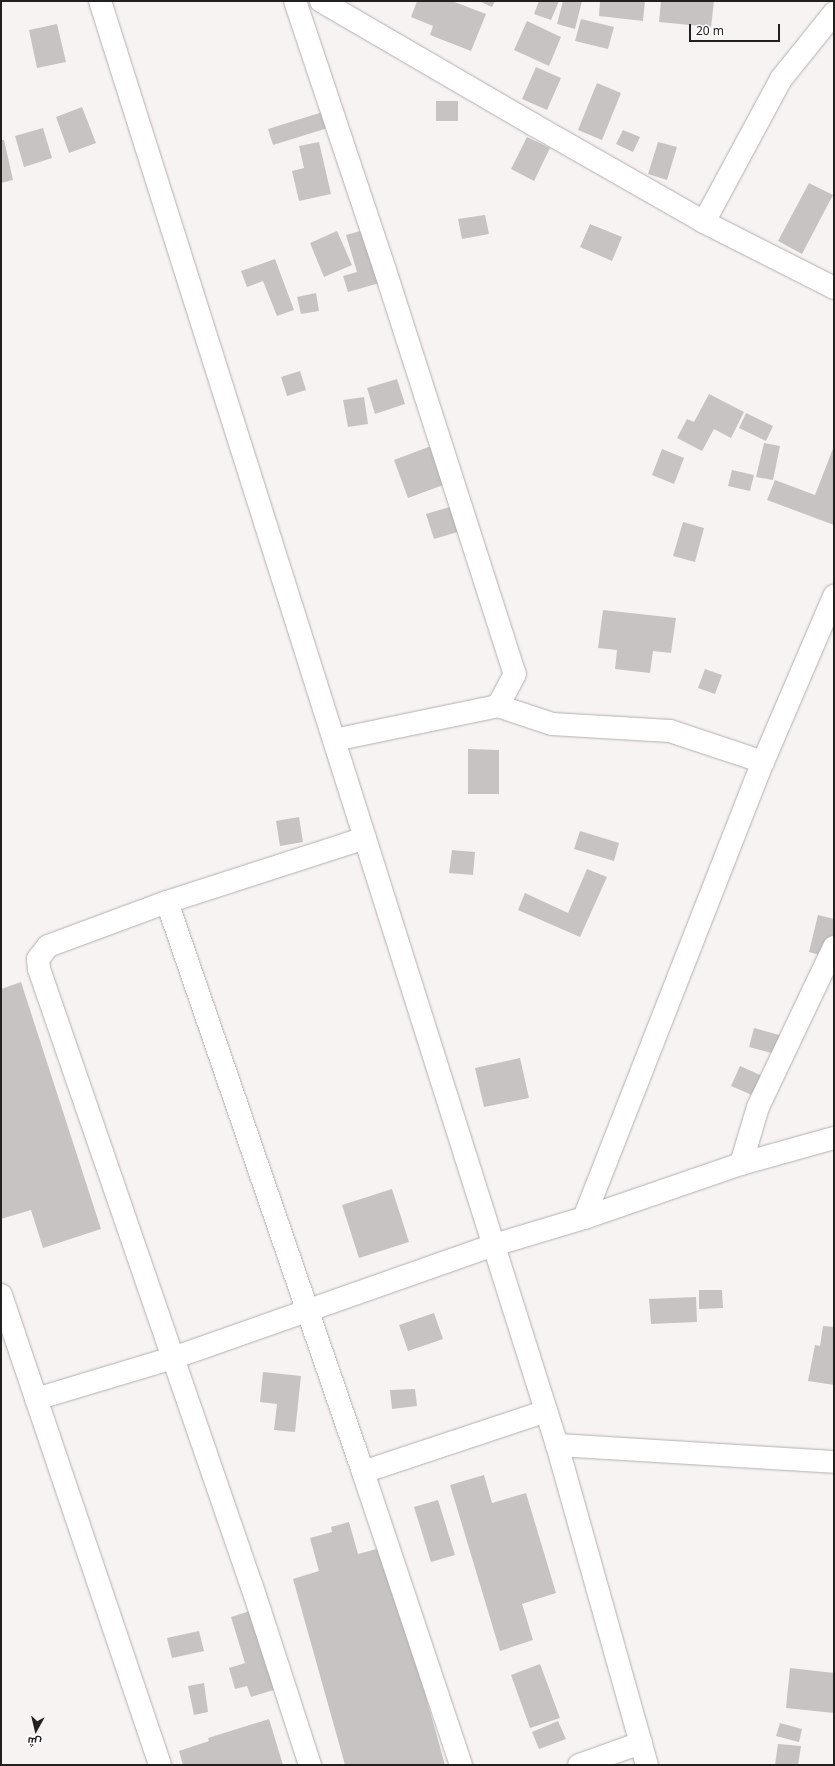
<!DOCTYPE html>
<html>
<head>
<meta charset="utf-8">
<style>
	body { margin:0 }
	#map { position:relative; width:835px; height:1766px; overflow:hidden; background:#f7f3f2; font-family:"Noto Sans",Cairo,sans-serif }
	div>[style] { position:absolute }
	.building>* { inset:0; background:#c7c3c2 }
	.roads { filter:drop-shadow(0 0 1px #b4afaf) drop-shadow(0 0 1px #b4afaf) }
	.minor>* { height:22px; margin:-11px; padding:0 11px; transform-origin:11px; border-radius:11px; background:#fff }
	.tertiary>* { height:22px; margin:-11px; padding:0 11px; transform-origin:11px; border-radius:11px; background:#fff }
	span { translate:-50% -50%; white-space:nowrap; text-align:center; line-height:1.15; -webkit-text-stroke:4px #fff; paint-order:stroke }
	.frame { position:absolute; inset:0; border:2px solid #21201f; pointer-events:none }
	.north { position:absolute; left:16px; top:1710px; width:40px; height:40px; -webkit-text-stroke:3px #fff; paint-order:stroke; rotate:188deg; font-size:11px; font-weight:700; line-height:16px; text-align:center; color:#21201f }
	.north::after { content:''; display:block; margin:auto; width:14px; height:18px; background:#21201f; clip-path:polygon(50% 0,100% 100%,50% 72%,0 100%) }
	.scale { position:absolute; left:689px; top:24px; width:91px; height:18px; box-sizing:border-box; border:2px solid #21201f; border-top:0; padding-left:5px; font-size:12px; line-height:14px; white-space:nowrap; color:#21201f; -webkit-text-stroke:3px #fff; paint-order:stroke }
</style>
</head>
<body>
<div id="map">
	<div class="building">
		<div style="clip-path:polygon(417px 1px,452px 1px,486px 14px,471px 51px,430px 35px,433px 26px,411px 17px)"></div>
		<div style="clip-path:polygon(479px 1px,495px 1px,492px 7px)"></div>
		<div style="clip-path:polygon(539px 1px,559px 1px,551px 20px,534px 14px)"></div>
		<div style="clip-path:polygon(563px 1px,582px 1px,575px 29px,557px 24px)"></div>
		<div style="clip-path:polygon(600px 1px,645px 1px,643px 21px,599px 16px)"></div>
		<div style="clip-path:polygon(661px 1px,714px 1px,711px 27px,659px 22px)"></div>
		<div style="clip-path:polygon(581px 19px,614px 27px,608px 49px,575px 41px)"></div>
		<div style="clip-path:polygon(527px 21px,561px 37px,549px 66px,514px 50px)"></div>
		<div style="clip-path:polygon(57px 24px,66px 62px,37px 68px,29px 30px)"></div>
		<div style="clip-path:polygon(536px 67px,561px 78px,547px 110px,522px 99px)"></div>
		<div style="clip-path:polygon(597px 83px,621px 93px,602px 140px,578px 130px)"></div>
		<div style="clip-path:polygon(436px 101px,458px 101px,458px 121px,436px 121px)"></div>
		<div style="clip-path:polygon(82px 107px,96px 143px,69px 153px,56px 117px)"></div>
		<div style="clip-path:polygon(326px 111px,331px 127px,273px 145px,268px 129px)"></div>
		<div style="clip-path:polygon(43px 128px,52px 158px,24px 167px,15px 136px)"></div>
		<div style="clip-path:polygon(623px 130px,640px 137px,633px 152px,616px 144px)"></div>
		<div style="clip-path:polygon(527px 137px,550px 148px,534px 181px,511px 169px)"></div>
		<div style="clip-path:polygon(1px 140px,4px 140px,13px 180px,1px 183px)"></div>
		<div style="clip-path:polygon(319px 142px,331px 194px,299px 201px,292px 171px,304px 168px,299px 146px)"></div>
		<div style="clip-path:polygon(658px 142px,677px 147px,667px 180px,648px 174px)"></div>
		<div style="clip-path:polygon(809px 183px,833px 195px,802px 254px,778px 241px)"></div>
		<div style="clip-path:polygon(485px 215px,489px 234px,462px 239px,458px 219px)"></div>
		<div style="clip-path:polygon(590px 224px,622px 237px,612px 261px,580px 247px)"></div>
		<div style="clip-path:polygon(375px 227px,390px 280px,348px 292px,343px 276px,357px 272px,346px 235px)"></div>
		<div style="clip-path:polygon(337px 231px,352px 265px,324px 277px,310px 243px)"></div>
		<div style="clip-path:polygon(275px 259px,294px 310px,277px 316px,263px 281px,247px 287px,241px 271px)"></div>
		<div style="clip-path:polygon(316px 293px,319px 311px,301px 314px,297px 297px)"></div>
		<div style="clip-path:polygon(300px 371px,306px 390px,287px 396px,281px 377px)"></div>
		<div style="clip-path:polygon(397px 379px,405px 404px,375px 414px,367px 388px)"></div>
		<div style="clip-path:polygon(709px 394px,744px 412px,731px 438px,714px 429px,702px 451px,677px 438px,687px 419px,694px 422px)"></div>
		<div style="clip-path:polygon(364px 397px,368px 424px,348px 427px,343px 400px)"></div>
		<div style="clip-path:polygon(746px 413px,773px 426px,766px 441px,739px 428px)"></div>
		<div style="clip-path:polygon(764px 443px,780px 446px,773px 480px,756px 477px)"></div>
		<div style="clip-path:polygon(431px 446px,446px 484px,408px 498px,394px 460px)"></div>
		<div style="clip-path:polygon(834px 446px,834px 525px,767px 500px,775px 480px,815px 495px)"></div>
		<div style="clip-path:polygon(662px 449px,684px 458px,674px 484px,652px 475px)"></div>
		<div style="clip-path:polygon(732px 470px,754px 475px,750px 491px,728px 486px)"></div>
		<div style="clip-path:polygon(463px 503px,471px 528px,434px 539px,426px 514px)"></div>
		<div style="clip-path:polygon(683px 522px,704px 528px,695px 562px,673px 556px)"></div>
		<div style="clip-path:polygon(603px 610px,676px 618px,671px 653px,653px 651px,650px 673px,615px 669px,617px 650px,598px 648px)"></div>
		<div style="clip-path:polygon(705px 669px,722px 675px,715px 694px,698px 688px)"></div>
		<div style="clip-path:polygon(468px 749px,499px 750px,499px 794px,468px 794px)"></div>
		<div style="clip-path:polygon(299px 817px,303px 842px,280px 846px,276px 821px)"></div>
		<div style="clip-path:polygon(580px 831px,619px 843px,614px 861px,574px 849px)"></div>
		<div style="clip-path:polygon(452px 850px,475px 852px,473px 875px,449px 873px)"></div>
		<div style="clip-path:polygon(587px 869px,607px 877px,580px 937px,518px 910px,525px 893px,568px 913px)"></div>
		<div style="clip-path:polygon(818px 915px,834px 919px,834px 959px,809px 952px)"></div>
		<div style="clip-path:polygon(21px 982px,101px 1229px,43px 1248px,31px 1210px,1px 1219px,1px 989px)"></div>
		<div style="clip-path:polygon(754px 1028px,783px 1036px,779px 1055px,749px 1047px)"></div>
		<div style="clip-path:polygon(520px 1058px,529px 1098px,484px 1107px,475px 1068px)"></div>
		<div style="clip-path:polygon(740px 1066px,767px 1078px,759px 1098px,731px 1086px)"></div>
		<div style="clip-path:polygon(392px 1189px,409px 1242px,359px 1258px,342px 1205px)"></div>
		<div style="clip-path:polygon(699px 1290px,722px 1290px,723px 1308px,699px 1309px)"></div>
		<div style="clip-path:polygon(696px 1297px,697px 1322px,651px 1324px,649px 1299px)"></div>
		<div style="clip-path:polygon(434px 1313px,443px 1339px,408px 1351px,399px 1325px)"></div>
		<div style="clip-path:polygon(823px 1326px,834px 1327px,834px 1385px,808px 1381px,815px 1345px,820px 1346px)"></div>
		<div style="clip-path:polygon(263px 1372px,301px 1376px,295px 1432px,274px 1430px,277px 1404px,260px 1402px)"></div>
		<div style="clip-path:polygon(415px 1389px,417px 1406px,392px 1409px,390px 1390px)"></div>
		<div style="clip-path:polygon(484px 1475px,492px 1503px,526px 1493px,556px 1593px,522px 1604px,533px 1640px,500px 1651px,450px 1485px)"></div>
		<div style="clip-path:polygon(438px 1500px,455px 1555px,431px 1562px,414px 1507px)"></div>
		<div style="clip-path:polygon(349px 1522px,358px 1554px,384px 1547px,445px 1765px,345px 1765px,293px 1579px,319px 1571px,310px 1538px,332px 1532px,331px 1527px)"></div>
		<div style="clip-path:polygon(256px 1609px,280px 1688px,251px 1697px,247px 1686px,235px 1689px,229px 1668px,245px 1663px,231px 1617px)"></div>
		<div style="clip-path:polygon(199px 1631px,204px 1651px,172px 1658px,167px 1638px)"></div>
		<div style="clip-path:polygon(540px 1664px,560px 1718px,530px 1728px,511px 1675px)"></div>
		<div style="clip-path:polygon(790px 1668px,834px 1673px,834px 1713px,786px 1708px)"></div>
		<div style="clip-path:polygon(204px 1683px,208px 1712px,194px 1715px,188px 1686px)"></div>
		<div style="clip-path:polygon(269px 1719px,283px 1765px,183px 1765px,179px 1751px,209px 1741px,208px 1738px)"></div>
		<div style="clip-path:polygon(558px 1721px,566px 1739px,539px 1749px,532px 1732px)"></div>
		<div style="clip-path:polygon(780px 1723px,802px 1729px,799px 1742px,776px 1736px)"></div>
		<div style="clip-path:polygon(778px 1744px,801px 1746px,798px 1765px,775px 1765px)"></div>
	</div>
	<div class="roads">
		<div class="minor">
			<div style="left:295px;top:1px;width:284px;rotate:71.5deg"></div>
			<div style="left:385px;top:270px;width:424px;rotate:72.2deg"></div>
			<div style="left:515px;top:674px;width:36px;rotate:118deg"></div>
			<div style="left:321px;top:1px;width:246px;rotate:30.2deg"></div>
			<div style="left:534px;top:125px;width:196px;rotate:29.7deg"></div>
			<div style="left:704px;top:222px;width:146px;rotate:26.9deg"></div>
			<div style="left:704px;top:222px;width:162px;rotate:-61.7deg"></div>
			<div style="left:781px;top:79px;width:85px;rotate:-51.2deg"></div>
			<div style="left:334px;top:740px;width:167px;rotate:-11.7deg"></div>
			<div style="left:498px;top:706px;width:57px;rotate:18.4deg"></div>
			<div style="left:552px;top:724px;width:118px;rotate:3.4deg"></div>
			<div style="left:670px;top:731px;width:98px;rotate:18.4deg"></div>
			<div style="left:167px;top:902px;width:603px;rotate:71.02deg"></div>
			<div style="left:363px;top:1472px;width:309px;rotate:71.5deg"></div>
			<div style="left:741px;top:1164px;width:59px;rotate:-73.4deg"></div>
			<div style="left:758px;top:1107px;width:177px;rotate:-64.6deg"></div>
			<div style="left:584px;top:1218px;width:490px;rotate:-68.6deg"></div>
			<div style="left:763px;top:762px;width:181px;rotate:-66.8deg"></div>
			<div style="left:1px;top:1295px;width:496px;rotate:71.3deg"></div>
			<div style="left:36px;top:1399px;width:143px;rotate:-16.7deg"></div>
			<div style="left:173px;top:1358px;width:340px;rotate:-19.4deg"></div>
			<div style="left:494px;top:1245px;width:94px;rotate:-16.7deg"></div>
			<div style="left:584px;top:1218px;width:166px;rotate:-19deg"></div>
			<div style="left:741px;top:1164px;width:97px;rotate:-15.6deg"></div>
			<div style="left:557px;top:1445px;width:278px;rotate:3.5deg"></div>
			<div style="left:363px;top:1472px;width:193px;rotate:-18.4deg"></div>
			<div style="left:310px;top:1765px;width:187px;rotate:-108deg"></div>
			<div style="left:252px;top:1587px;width:654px;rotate:-109.02deg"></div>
			<div style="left:39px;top:969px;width:10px;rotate:-96deg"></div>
			<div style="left:38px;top:959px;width:16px;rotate:-52deg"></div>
			<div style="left:48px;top:946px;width:127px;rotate:-20.3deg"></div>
			<div style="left:167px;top:902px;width:208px;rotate:-17.9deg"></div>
			<div style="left:579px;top:1765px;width:66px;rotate:-19.5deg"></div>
		</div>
		<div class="tertiary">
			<div style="left:100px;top:1px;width:1515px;rotate:72.44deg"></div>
			<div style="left:557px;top:1445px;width:332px;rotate:74.3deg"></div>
		</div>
	</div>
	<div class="frame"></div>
	<div class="north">ش</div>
	<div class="scale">20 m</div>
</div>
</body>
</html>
